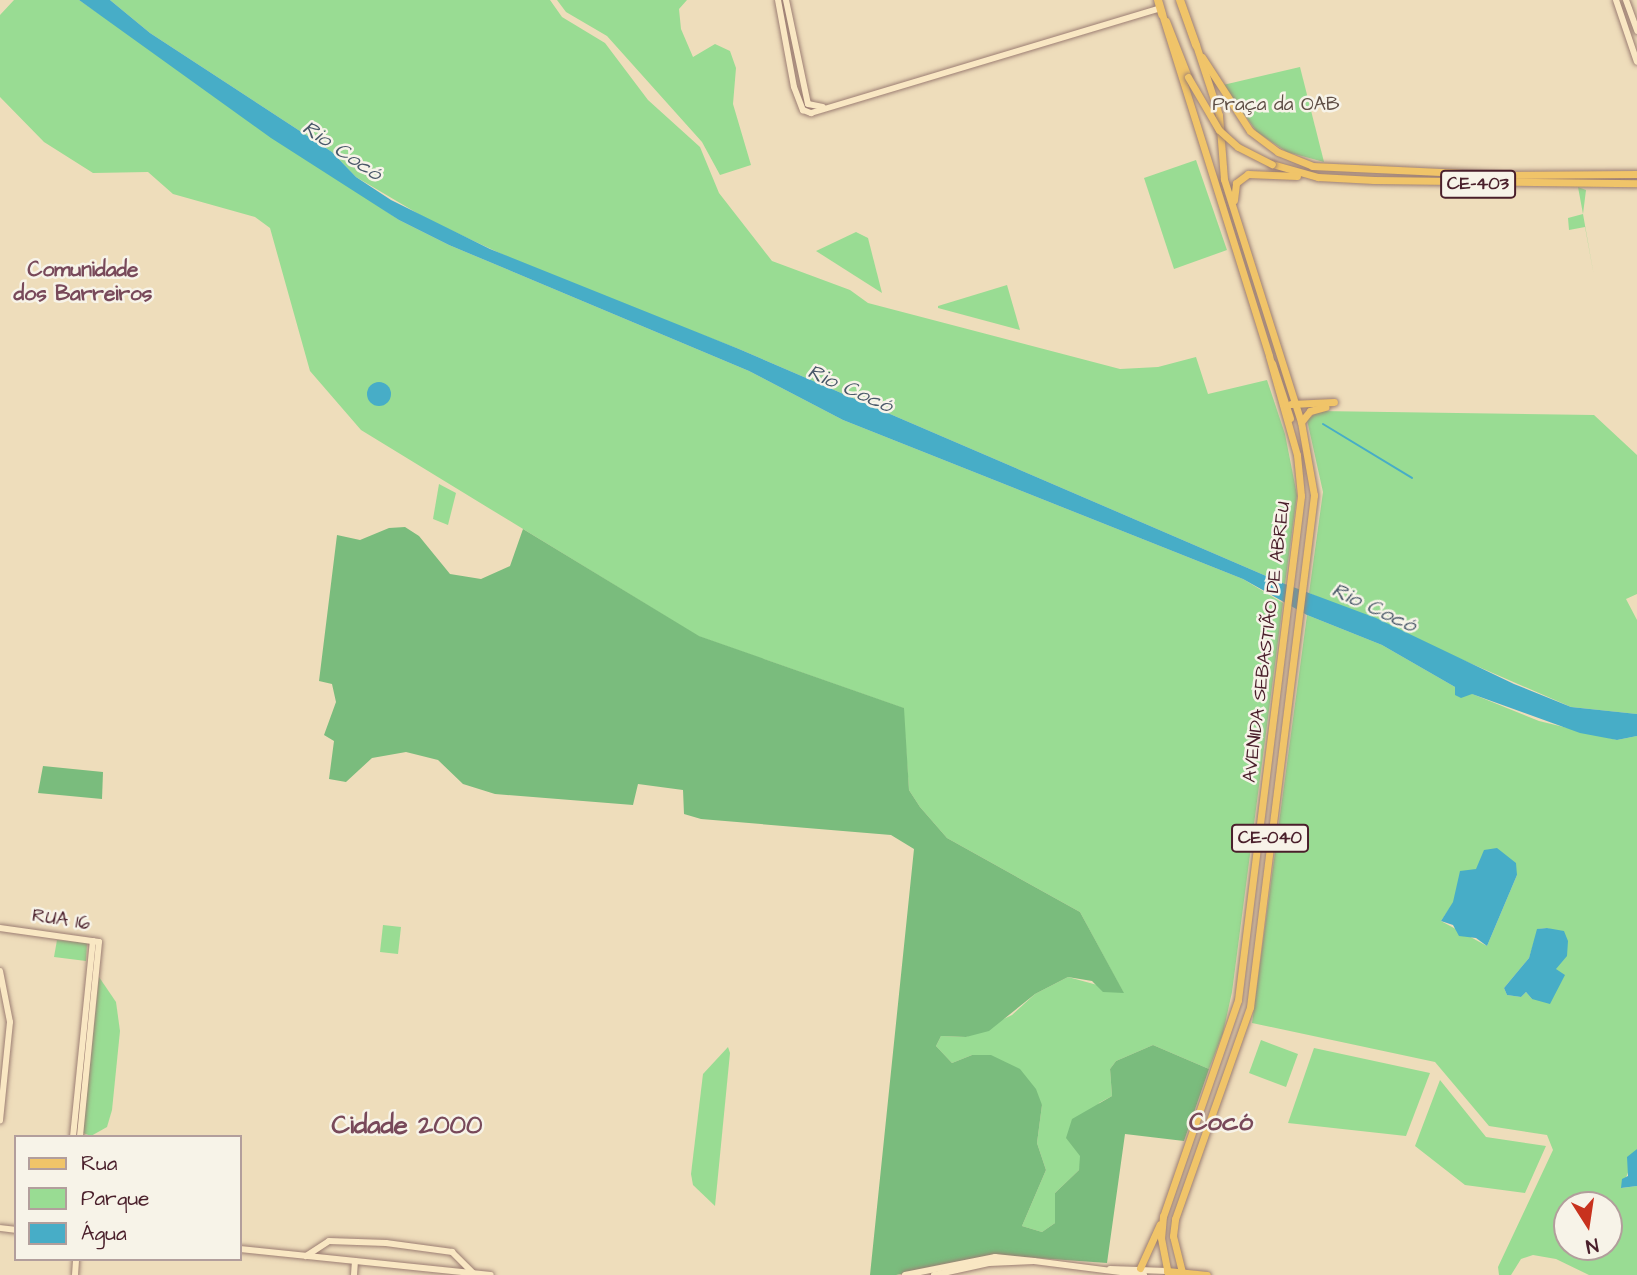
<!DOCTYPE html>
<html>
<head>
<meta charset="utf-8">
<style>
	body { margin:0 }
	#map { position:relative; width:1637px; height:1275px; overflow:hidden; background:#edb; font-family:"Architects Daughter",sans-serif }
	div>[style] { position:absolute }
	.green>* { inset:0; background:#99dc93 }
	.forest>* { inset:0; background:#7abc7d }
	.water>* { inset:0; background:#47adc7 }
	.round { border-radius:50% }
	.stream>* { height:2px; margin:-1px; padding:0 1px; transform-origin:1px; border-radius:1px; background:#47adc7 }
	.roads { filter:drop-shadow(0 0 2px #9c7e73) drop-shadow(0 0 2px #9c7e73) }
	.secondary>* { height:6px; margin:-3px; padding:0 3px; transform-origin:3px; border-radius:3px; background:#f9e7c3 }
	.primary>* { height:7px; margin:-3.5px; padding:0 3.5px; transform-origin:3.5px; border-radius:3.5px; background:#f0c469 }
	.highway>* { height:8px; margin:-4px; padding:0 4px; transform-origin:4px; border-radius:4px; background:#f0c469 }
	.bridges { filter:drop-shadow(0 0 2px #9c7e73) drop-shadow(0 0 2px #9c7e73) }
	.primary-bridge>* { height:7px; margin:-3.5px; padding:0 3.5px; transform-origin:3.5px; border-radius:3.5px; background:#f0c469 }
	span { translate:-50% -50%; white-space:nowrap; text-align:center; line-height:1.15; -webkit-text-stroke:5px #f7f3e8; paint-order:stroke }
	.shield-label span { padding:2px 5px; background:#f7f3e8; border:2px solid; border-radius:5px; -webkit-text-stroke-width:0 }
	.shield-label { font-size:18px; color:#4a1f2b; font-weight:700 }
	.park-label { font-size:19px; color:#5e4e45 }
	.street-label { font-size:19px; color:#4a1f2b }
	.water-label { font-size:21px; color:#495869; font-style:italic }
	.neighbourhood-label { font-size:21px; color:#78495a; font-weight:700 }
	.district-label { font-size:26px; color:#78495a; font-weight:700 }
	.legend { position:absolute; left:14px; top:1135px; width:228px; height:126px; box-sizing:border-box; background:#f7f3e8; border:2px solid #b29e9c; margin:0; padding:9px 12px; list-style:none; font-size:21px; color:#4a1f2b }
	.legend li { display:flex; align-items:center; gap:14px; height:35px }
	.legend b { width:35px; border:2px solid #b29e9c }
	.north { position:absolute; left:1553px; top:1191px; width:70px; height:70px; box-sizing:border-box; background:#f7f3e8; border:2px solid #b29e9c; border-radius:50%; rotate:168deg; font-size:19px; font-weight:700; line-height:28px; text-align:center; color:#4a1f2b }
	.north::after { content:''; display:block; margin:auto; width:24px; height:32px; background:#c8321e; clip-path:polygon(50% 0,100% 100%,50% 72%,0 100%) }
</style>
</head>
<body>
<div id="map">
	<div class="green">
		<div style="clip-path:polygon(14px 0,79px 0,399px 220px,449px 245px,749px 371px,843px 420px,1243px 579px,1283px 603px,1232px 992px,1223px 1033px,1209px 1069px,1153px 1045px,1116px 1061px,1110px 1069px,1112px 1096px,1099px 1103px,1079px 1170px,1055px 1193px,1055px 1223px,1042px 1232px,1022px 1226px,1046px 1170px,1037px 1143px,1042px 1105px,972px 1055px,952px 1063px,936px 1046px,941px 1036px,966px 1037px,1012px 1015px,1035px 994px,1068px 977px,1123px 992px,1080px 912px,947px 838px,920px 807px,909px 790px,903px 708px,698px 636px,361px 430px,310px 371px,270px 228px,255px 217px,173px 194px,148px 172px,93px 173px,44px 142px,0 97px,0 15px)"></div>
		<div style="clip-path:polygon(110px 0,550px 0,562px 17px,605px 43px,648px 100px,700px 147px,719px 193px,772px 261px,850px 290px,868px 303px,1120px 369px,1158px 367px,1196px 357px,1208px 394px,1267px 380px,1285px 434px,1297px 495px,1285px 584px,739px 349px,542px 273px,427px 219px,356px 177px,332px 152px,150px 33px)"></div>
		<div style="clip-path:polygon(557px 0,687px 0,679px 9px,681px 29px,693px 57px,715px 44px,730px 51px,736px 68px,733px 104px,751px 165px,720px 175px,702px 142px,607px 36px,566px 12px)"></div>
		<div style="clip-path:polygon(1300px 67px,1324px 162px,1287px 152px,1257px 132px,1223px 85px)"></div>
		<div style="clip-path:polygon(1196px 160px,1227px 250px,1174px 269px,1144px 178px)"></div>
		<div style="clip-path:polygon(1578px 187px,1586px 190px,1583px 214px,1594px 276px,1585px 227px,1569px 230px,1568px 218px,1583px 214px)"></div>
		<div style="clip-path:polygon(856px 232px,868px 238px,882px 293px,816px 251px)"></div>
		<div style="clip-path:polygon(1007px 285px,1020px 330px,938px 308px,938px 306px)"></div>
		<div style="clip-path:polygon(1319px 411px,1594px 415px,1637px 455px,1637px 594px,1626px 599px,1637px 620px,1637px 714px,1571px 707px,1309px 593px,1323px 492px,1307px 420px)"></div>
		<div style="clip-path:polygon(439px 484px,456px 493px,448px 525px,433px 519px)"></div>
		<div style="clip-path:polygon(evenodd,1307px 615px,1382px 645px,1455px 687px,1539px 721px,1617px 740px,1637px 736px,1637px 1149px,1622px 1188px,1637px 1186px,1637px 1275px,1589px 1275px,1556px 1259px,1533px 1255px,1521px 1259px,1511px 1275px,1499px 1275px,1498px 1267px,1553px 1150px,1547px 1135px,1489px 1126px,1435px 1062px,1252px 1023px,1307px 615px,1476px 869px,1517px 875px,1487px 946px,1441px 921px,1476px 869px,1307px 615px,1547px 928px,1559px 932px,1556px 970px,1532px 999px,1526px 992px,1521px 997px,1507px 995px,1504px 988px,1529px 958px,1538px 929px,1547px 928px,1307px 615px,1567px 1205px,1609px 1205px,1609px 1247px,1567px 1247px,1567px 1205px)"></div>
		<div style="clip-path:polygon(383px 925px,401px 927px,398px 954px,380px 952px)"></div>
		<div style="clip-path:polygon(57px 940px,87px 943px,86px 961px,54px 957px)"></div>
		<div style="clip-path:polygon(99px 977px,116px 1002px,120px 1031px,112px 1110px,107px 1127px,91px 1136px,83px 1133px)"></div>
		<div style="clip-path:polygon(1261px 1040px,1298px 1054px,1286px 1087px,1249px 1073px)"></div>
		<div style="clip-path:polygon(728px 1047px,730px 1053px,715px 1206px,693px 1185px,691px 1174px,703px 1074px)"></div>
		<div style="clip-path:polygon(1314px 1048px,1430px 1073px,1406px 1136px,1288px 1123px)"></div>
		<div style="clip-path:polygon(1440px 1080px,1486px 1137px,1546px 1146px,1525px 1193px,1465px 1185px,1415px 1146px)"></div>
	</div>
	<div class="forest">
		<div style="clip-path:polygon(405px 527px,419px 536px,450px 574px,481px 579px,510px 566px,523px 529px,699px 636px,904px 708px,909px 790px,920px 807px,947px 838px,1080px 912px,1124px 993px,1103px 992px,1092px 981px,1068px 977px,1035px 994px,989px 1031px,966px 1037px,941px 1036px,936px 1046px,952px 1063px,972px 1055px,991px 1055px,1020px 1069px,1036px 1089px,1042px 1105px,1037px 1143px,1046px 1170px,1022px 1226px,1042px 1232px,1055px 1223px,1055px 1193px,1079px 1170px,1080px 1156px,1066px 1138px,1072px 1119px,1112px 1096px,1110px 1069px,1116px 1061px,1153px 1045px,1209px 1069px,1184px 1141px,1125px 1134px,1107px 1263px,995px 1255px,896px 1275px,870px 1275px,914px 849px,891px 835px,701px 819px,684px 814px,683px 790px,638px 784px,633px 805px,495px 794px,463px 784px,438px 760px,406px 752px,372px 758px,346px 782px,329px 779px,334px 741px,324px 735px,336px 702px,332px 684px,319px 681px,337px 535px,360px 540px,389px 528px)"></div>
		<div style="clip-path:polygon(43px 766px,103px 772px,102px 799px,38px 793px)"></div>
	</div>
	<div class="water">
		<div style="clip-path:polygon(79px 0,110px 0,150px 33px,332px 152px,356px 177px,391px 200px,490px 249px,739px 349px,1285px 584px,1376px 618px,1514px 684px,1571px 707px,1637px 714px,1637px 736px,1617px 740px,1580px 733px,1472px 694px,1461px 698px,1455px 695px,1455px 687px,1382px 645px,1307px 615px,1243px 579px,843px 420px,749px 371px,449px 245px,399px 220px,271px 138px)"></div>
		<div class="round" style="left:367px;top:382px;width:24px;height:24px"></div>
		<div style="clip-path:polygon(1497px 848px,1516px 863px,1517px 875px,1487px 946px,1476px 938px,1459px 936px,1453px 925px,1441px 921px,1453px 902px,1460px 871px,1476px 869px,1484px 850px)"></div>
		<div style="clip-path:polygon(1547px 928px,1564px 931px,1568px 941px,1567px 956px,1556px 969px,1565px 975px,1550px 1004px,1532px 999px,1526px 992px,1521px 997px,1507px 995px,1504px 988px,1529px 958px,1537px 929px)"></div>
		<div style="clip-path:polygon(1637px 1149px,1637px 1186px,1621px 1188px,1622px 1179px,1628px 1176px,1627px 1157px)"></div>
	</div>
	<div class="stream">
		<div style="left:1323px;top:424px;width:104px;rotate:31.2deg"></div>
	</div>
	<div class="roads">
		<div class="secondary">
			<div style="left:778px;top:0;width:88px;rotate:79.6deg"></div>
			<div style="left:794px;top:87px;width:25px;rotate:69deg"></div>
			<div style="left:803px;top:110px;width:9px;rotate:21deg"></div>
			<div style="left:811px;top:113px;width:365px;rotate:-16.7deg"></div>
			<div style="left:786px;top:0;width:106px;rotate:78.1deg"></div>
			<div style="left:808px;top:104px;width:15px;rotate:11deg"></div>
			<div style="left:1616px;top:0;width:65px;rotate:71.3deg"></div>
			<div style="left:1626px;top:0;width:33px;rotate:70deg"></div>
			<div style="left:0;top:928px;width:100px;rotate:8deg"></div>
			<div style="left:99px;top:942px;width:196px;rotate:95.6deg"></div>
			<div style="left:0;top:971px;width:52px;rotate:78.9deg"></div>
			<div style="left:10px;top:1022px;width:99px;rotate:95.8deg"></div>
			<div style="left:73px;top:1137px;width:197px;rotate:-84.2deg"></div>
			<div style="left:0;top:1228px;width:16px;rotate:7deg"></div>
			<div style="left:240px;top:1249px;width:252px;rotate:5.9deg"></div>
			<div style="left:306px;top:1256px;width:27px;rotate:-33deg"></div>
			<div style="left:329px;top:1241px;width:57px;rotate:2deg"></div>
			<div style="left:386px;top:1243px;width:67px;rotate:7.8deg"></div>
			<div style="left:452px;top:1252px;width:30px;rotate:45deg"></div>
			<div style="left:1110px;top:1269px;width:57px;rotate:2deg"></div>
			<div style="left:75px;top:1275px;width:16px;rotate:-86deg"></div>
			<div style="left:354px;top:1275px;width:14px;rotate:-86deg"></div>
			<div style="left:905px;top:1275px;width:92px;rotate:-11.3deg"></div>
			<div style="left:995px;top:1257px;width:39px;rotate:6deg"></div>
			<div style="left:934px;top:1275px;width:56px;rotate:-12.3deg"></div>
			<div style="left:989px;top:1263px;width:45px;rotate:-2.5deg"></div>
			<div style="left:1034px;top:1261px;width:111px;rotate:7.3deg"></div>
		</div>
		<div class="primary">
			<div style="left:1162px;top:14px;width:358px;rotate:72.6deg"></div>
			<div style="left:1269px;top:356px;width:103px;rotate:74.2deg"></div>
			<div style="left:1297px;top:455px;width:41px;rotate:84.4deg"></div>
			<div style="left:1301px;top:496px;width:508px;rotate:97.13deg"></div>
			<div style="left:1238px;top:1000px;width:229px;rotate:109.1deg"></div>
			<div style="left:1163px;top:1216px;width:22px;rotate:95deg"></div>
			<div style="left:1161px;top:1238px;width:38px;rotate:79deg"></div>
			<div style="left:1166px;top:21px;width:60px;rotate:68.6deg"></div>
			<div style="left:1202px;top:57px;width:88px;rotate:57deg"></div>
			<div style="left:1250px;top:131px;width:35px;rotate:37deg"></div>
			<div style="left:1278px;top:152px;width:37px;rotate:22deg"></div>
			<div style="left:1312px;top:166px;width:188px;rotate:2.7deg"></div>
			<div style="left:1500px;top:175px;width:137px;rotate:-0.4deg"></div>
			<div style="left:1272px;top:164px;width:48px;rotate:15.8deg"></div>
			<div style="left:1318px;top:177px;width:56px;rotate:3.1deg"></div>
			<div style="left:1374px;top:180px;width:263px;rotate:0.7deg"></div>
			<div style="left:1234px;top:200px;width:17px;rotate:-83deg"></div>
			<div style="left:1236px;top:183px;width:15px;rotate:-37deg"></div>
			<div style="left:1248px;top:174px;width:49px;rotate:2.3deg"></div>
			<div style="left:1272px;top:363px;width:58px;rotate:71.9deg"></div>
			<div style="left:1291px;top:404px;width:43px;rotate:-2.7deg"></div>
			<div style="left:1301px;top:422px;width:14px;rotate:-51deg"></div>
			<div style="left:1310px;top:411px;width:16px;rotate:-15deg"></div>
			<div style="left:1140px;top:1268px;width:48px;rotate:-65.6deg"></div>
			<div style="left:1167px;top:1271px;width:40px;rotate:5.7deg"></div>
			<div style="left:1182px;top:1272px;width:37px;rotate:-104deg"></div>
			<div style="left:1173px;top:1236px;width:17px;rotate:-83deg"></div>
			<div style="left:1175px;top:1219px;width:225px;rotate:-70.5deg"></div>
			<div style="left:1250px;top:1007px;width:516px;rotate:-82.87deg"></div>
			<div style="left:1314px;top:495px;width:74px;rotate:-100.1deg"></div>
			<div style="left:1301px;top:422px;width:255px;rotate:-107.6deg"></div>
			<div style="left:1224px;top:179px;width:64px;rotate:-94.5deg"></div>
			<div style="left:1219px;top:115px;width:74px;rotate:-108.2deg"></div>
		</div>
		<div class="highway">
			<div style="left:1158px;top:0;width:15px;rotate:74deg"></div>
			<div style="left:1180px;top:0;width:48px;rotate:70.4deg"></div>
		</div>
	</div>
	<div class="bridges">
		<div class="primary-bridge">
			<div style="left:1188px;top:77px;width:61px;rotate:59.7deg"></div>
			<div style="left:1219px;top:130px;width:25px;rotate:42deg"></div>
			<div style="left:1238px;top:147px;width:38px;rotate:27deg"></div>
		</div>
	</div>
	<div class="shield-label">
		<span style="left:1478px;top:184px">CE-403</span>
		<span style="left:1270px;top:838px">CE-040</span>
	</div>
	<div class="park-label">
		<span style="left:1276px;top:105px">Praça da OAB</span>
	</div>
	<div class="street-label">
		<span style="left:1267px;top:642px;rotate:-83deg">AVENIDA SEBASTIÃO DE ABREU</span>
		<span style="left:61px;top:920px;rotate:9deg">RUA 16</span>
	</div>
	<div class="water-label">
		<span style="left:342px;top:151px;rotate:34deg">Rio Cocó</span>
		<span style="left:850px;top:389px;rotate:24deg">Rio Cocó</span>
		<span style="left:1374px;top:608px;rotate:25deg">Rio Cocó</span>
	</div>
	<div class="neighbourhood-label">
		<span style="left:83px;top:282px">Comunidade<br>dos Barreiros</span>
	</div>
	<div class="district-label">
		<span style="left:1221px;top:1123px">Cocó</span>
		<span style="left:407px;top:1126px">Cidade 2000</span>
	</div>
	<ul class="legend">
	<li><b style="height:9px;background:#f0c469"></b>Rua</li>
	<li><b style="height:19px;background:#99dc93"></b>Parque</li>
	<li><b style="height:19px;background:#47adc7"></b>Água</li>
	</ul>
	<div class="north">N</div>
</div>
</body>
</html>
